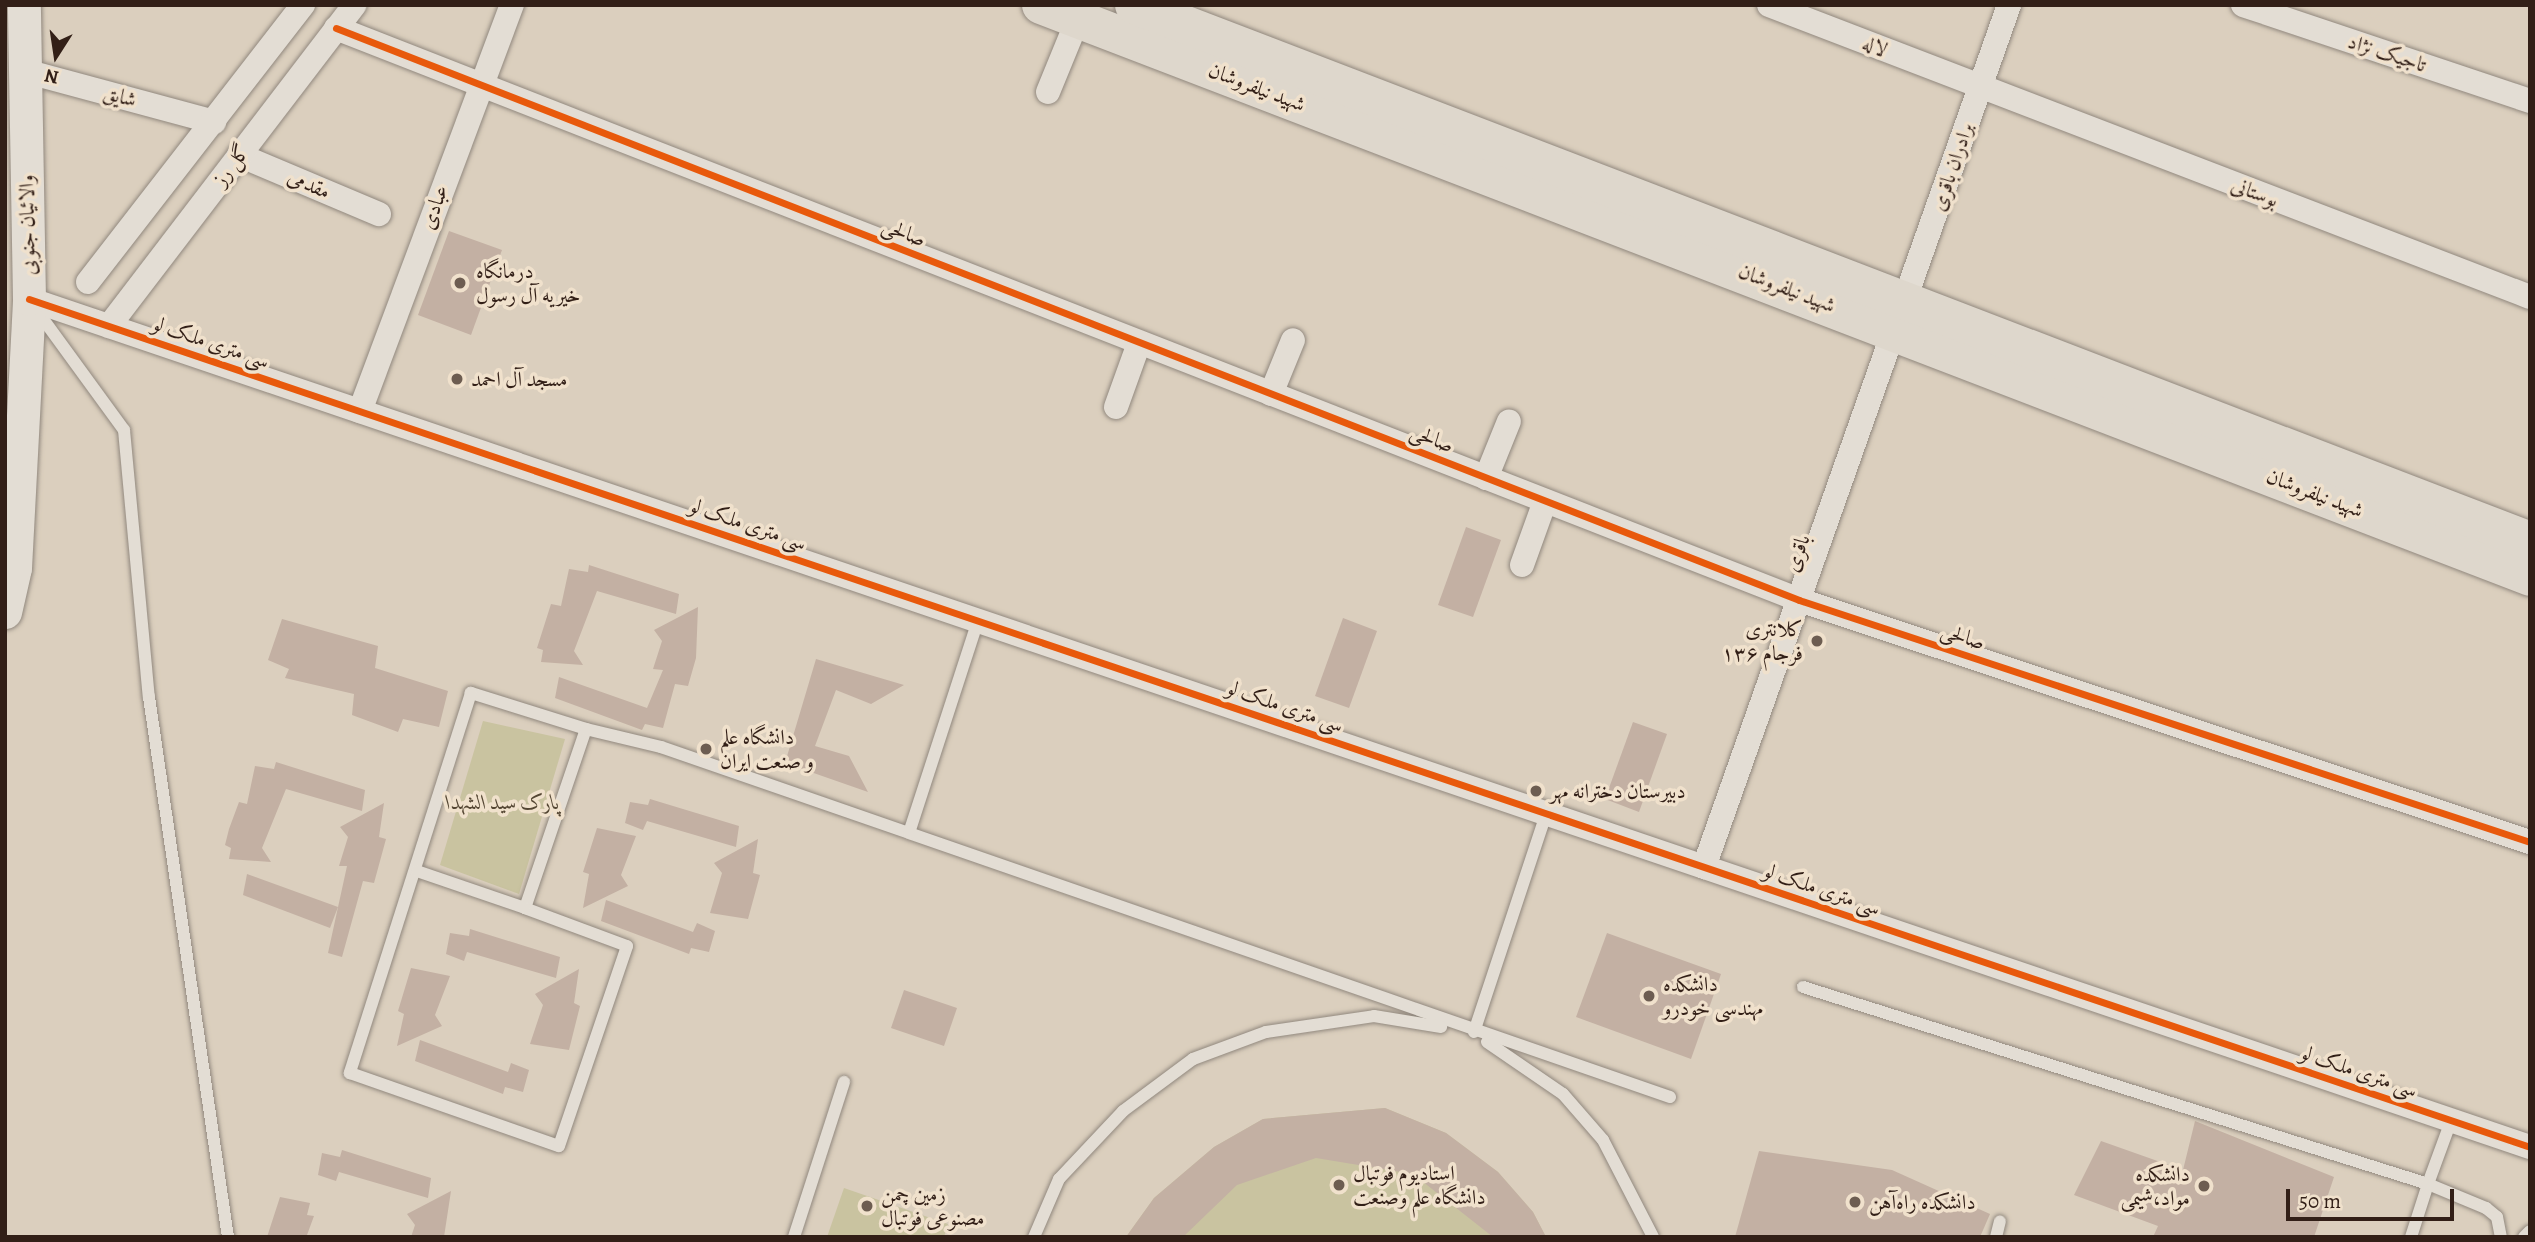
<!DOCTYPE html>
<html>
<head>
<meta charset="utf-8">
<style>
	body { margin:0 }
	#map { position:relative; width:2535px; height:1242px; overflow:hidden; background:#dbcfbe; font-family:Alegreya,Amiri,serif }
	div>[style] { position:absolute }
	.green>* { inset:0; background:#c9c3a0 }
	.building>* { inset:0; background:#c3b0a3 }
	.roads { filter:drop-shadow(0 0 2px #91887e) drop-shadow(0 0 2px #91887e) }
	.service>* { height:12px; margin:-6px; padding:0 6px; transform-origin:6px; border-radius:6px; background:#e3ddd4 }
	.minor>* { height:24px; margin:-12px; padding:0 12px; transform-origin:12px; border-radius:12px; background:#e3ddd4 }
	.secondary>* { height:33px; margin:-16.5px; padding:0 16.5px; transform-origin:16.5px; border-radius:16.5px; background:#e3ddd4 }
	.primary>* { height:38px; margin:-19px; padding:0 19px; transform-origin:19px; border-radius:19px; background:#ded7cc }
	.cycleway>* { height:7px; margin:-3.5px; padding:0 3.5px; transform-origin:3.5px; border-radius:3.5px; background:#e8590c }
	.dots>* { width:19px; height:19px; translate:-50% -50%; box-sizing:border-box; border:4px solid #f0e1cc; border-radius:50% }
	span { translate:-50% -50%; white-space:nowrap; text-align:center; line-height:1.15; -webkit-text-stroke:7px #f0e1cc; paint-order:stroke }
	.street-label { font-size:21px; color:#321f17 }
	.poi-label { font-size:21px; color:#321f17 }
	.left { translate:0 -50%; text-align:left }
	.right { translate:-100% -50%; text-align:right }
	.park-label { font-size:21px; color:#544633; font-style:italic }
	.frame { position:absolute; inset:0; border:7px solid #321f17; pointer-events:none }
	.north { position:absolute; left:21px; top:21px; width:70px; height:70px; -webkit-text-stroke:5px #f0e1cc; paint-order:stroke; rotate:192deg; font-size:19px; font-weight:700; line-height:28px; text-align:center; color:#321f17 }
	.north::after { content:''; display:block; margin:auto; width:24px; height:32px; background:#321f17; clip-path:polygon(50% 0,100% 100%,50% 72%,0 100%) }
	.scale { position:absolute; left:2286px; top:1189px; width:168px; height:32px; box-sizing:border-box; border:4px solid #321f17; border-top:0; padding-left:9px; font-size:21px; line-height:24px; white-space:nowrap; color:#321f17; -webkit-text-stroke:5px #f0e1cc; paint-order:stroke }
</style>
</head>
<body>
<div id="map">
	<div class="green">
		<div style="clip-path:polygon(483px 721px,565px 739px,519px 894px,440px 865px)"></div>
		<div style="clip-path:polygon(1385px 1108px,1446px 1133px,1498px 1172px,1533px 1212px,1546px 1237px,1126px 1237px,1154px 1198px,1214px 1147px,1263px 1119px)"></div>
		<div style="clip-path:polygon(844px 1188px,948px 1224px,944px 1237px,827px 1237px)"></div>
	</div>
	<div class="building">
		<div style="clip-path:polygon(449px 231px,502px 250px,471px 335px,418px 315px)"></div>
		<div style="clip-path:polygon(1466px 527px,1501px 540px,1473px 617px,1438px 605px)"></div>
		<div style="clip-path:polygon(589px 565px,679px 594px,676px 614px,597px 591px,574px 651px,583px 665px,541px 662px,543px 650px,537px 648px,551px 604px,561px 606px,569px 569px,588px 572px)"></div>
		<div style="clip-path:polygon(698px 607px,696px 658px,688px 686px,675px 684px,663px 728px,645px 724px,642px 730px,555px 698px,559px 677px,647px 708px,663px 670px,653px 669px,662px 641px,654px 630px)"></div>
		<div style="clip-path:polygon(1343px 618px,1377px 631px,1349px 708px,1315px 696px)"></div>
		<div style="clip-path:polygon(282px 619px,378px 646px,375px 668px,448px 691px,439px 727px,403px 719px,398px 732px,352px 715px,354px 694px,285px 678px,289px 669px,268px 660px)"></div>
		<div style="clip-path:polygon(816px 659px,904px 685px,871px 704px,836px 690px,815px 746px,849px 756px,868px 792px,785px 763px)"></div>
		<div style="clip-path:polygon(1633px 722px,1667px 734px,1639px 812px,1605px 799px)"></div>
		<div style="clip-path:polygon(276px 762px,365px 790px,362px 811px,286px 789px,262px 848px,271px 862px,229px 859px,231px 848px,225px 845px,229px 829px,239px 802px,247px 804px,255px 766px,274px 769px)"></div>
		<div style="clip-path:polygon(650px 799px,739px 826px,736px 847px,647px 821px,643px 830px,625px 823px,630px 802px,648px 805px)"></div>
		<div style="clip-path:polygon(384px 803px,379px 837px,386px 839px,374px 883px,363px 881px,342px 957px,328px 953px,347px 866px,339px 866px,348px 837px,340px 827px)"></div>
		<div style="clip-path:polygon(597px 828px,636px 836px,621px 875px,628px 886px,583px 908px,589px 874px,583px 872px)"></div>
		<div style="clip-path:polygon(758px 839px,753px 873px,760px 875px,748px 919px,710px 913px,722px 873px,714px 863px)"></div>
		<div style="clip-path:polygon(247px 874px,338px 907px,330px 928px,243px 895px)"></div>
		<div style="clip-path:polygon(606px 900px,693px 932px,697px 923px,715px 931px,709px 952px,691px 948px,689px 954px,601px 921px)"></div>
		<div style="clip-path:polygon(470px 929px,560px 957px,556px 978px,467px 952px,464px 961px,446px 954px,450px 933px,469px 936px)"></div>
		<div style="clip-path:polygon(1607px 933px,1721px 974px,1691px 1059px,1576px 1017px)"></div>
		<div style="clip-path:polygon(411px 968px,450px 976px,435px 1015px,442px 1026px,397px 1046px,404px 1014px,398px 1011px)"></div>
		<div style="clip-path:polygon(579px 969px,574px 1003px,580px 1006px,569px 1050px,530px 1044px,543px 1005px,535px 994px)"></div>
		<div style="clip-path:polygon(904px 990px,957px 1008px,944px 1046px,891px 1028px)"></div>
		<div style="clip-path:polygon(420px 1040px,508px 1072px,511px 1063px,529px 1070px,523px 1092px,505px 1087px,503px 1094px,415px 1061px)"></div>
		<div style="clip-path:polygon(1385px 1108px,1446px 1133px,1498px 1172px,1533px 1212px,1546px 1237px,1493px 1237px,1413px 1174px,1316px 1158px,1237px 1185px,1183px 1237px,1126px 1237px,1154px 1198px,1214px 1147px,1263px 1119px)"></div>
		<div style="clip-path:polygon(2195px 1121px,2334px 1177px,2314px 1237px,2153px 1237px,2158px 1226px,2074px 1195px,2101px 1141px,2183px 1170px)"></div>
		<div style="clip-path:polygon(342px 1150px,431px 1178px,428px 1198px,339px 1172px,336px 1181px,318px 1175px,322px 1153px,340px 1157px)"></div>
		<div style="clip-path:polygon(1759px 1151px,1892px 1170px,1990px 1214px,1980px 1237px,1735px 1237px)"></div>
		<div style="clip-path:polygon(451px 1191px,444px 1237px,411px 1237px,415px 1225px,407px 1214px)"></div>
		<div style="clip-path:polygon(280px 1197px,310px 1203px,307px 1215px,314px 1216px,307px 1235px,267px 1237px)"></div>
	</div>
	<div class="roads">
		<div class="service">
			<div style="left:35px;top:308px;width:151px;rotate:53.9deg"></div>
			<div style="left:124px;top:430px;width:268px;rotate:84.7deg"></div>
			<div style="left:149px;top:697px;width:546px;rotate:81.68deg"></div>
			<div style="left:586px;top:729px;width:121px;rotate:-162.6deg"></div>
			<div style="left:471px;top:693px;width:399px;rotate:107.7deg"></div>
			<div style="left:350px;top:1073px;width:221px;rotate:19.3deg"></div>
			<div style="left:559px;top:1146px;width:211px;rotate:-71.2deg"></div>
			<div style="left:627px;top:946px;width:109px;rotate:-159.6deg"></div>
			<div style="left:525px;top:908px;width:189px;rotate:-71.2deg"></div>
			<div style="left:586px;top:729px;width:77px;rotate:13.5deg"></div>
			<div style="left:661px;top:747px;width:1068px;rotate:19.13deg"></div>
			<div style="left:909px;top:833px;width:223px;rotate:-72deg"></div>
			<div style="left:417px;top:871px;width:114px;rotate:18.9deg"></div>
			<div style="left:1803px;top:987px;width:655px;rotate:17.49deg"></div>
			<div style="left:2428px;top:1184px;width:56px;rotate:107.8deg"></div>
			<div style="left:1474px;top:1032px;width:230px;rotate:-71.7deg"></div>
			<div style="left:1487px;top:1042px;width:92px;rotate:34.4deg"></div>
			<div style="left:1563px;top:1094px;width:61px;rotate:49deg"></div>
			<div style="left:1603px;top:1140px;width:109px;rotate:62.7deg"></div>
			<div style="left:2451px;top:1121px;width:67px;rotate:110.1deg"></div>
			<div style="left:2428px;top:1184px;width:63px;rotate:22.5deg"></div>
			<div style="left:2486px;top:1208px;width:14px;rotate:39deg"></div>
			<div style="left:2497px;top:1217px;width:20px;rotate:79deg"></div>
			<div style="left:794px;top:1237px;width:163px;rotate:-72.1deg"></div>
			<div style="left:1034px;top:1237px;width:63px;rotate:-66.7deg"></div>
			<div style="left:1059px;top:1179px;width:93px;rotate:-46.7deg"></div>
			<div style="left:1123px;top:1111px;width:87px;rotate:-36.6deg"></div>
			<div style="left:1193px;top:1059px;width:78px;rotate:-20.3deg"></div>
			<div style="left:1266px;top:1032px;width:109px;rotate:-8.4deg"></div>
			<div style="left:1374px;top:1016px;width:68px;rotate:9.3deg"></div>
			<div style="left:1996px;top:1237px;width:16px;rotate:-76deg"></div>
			<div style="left:2524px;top:1237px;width:8px;rotate:-45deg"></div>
		</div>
		<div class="minor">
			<div style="left:1769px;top:5px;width:815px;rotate:20.99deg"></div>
			<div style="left:2243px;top:5px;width:303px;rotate:18.5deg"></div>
			<div style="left:336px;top:28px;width:1571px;rotate:21.35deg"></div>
			<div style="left:1799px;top:600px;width:770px;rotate:18.32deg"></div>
			<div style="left:25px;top:71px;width:196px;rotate:15.1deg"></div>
			<div style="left:1048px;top:92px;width:79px;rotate:-67.7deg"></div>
			<div style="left:239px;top:155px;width:152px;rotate:22.9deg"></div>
			<div style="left:88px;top:282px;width:351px;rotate:-52.2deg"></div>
			<div style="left:29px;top:299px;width:2641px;rotate:18.73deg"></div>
			<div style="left:109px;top:326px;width:404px;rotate:-52.6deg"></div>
			<div style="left:1271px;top:394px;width:58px;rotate:-67.8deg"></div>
			<div style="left:1116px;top:407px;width:68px;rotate:-70.2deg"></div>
			<div style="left:360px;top:411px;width:434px;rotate:-69.5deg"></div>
			<div style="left:1486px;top:478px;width:61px;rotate:-68deg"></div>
			<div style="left:1522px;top:565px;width:68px;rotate:-70.2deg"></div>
			<div style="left:1704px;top:867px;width:914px;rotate:-70.51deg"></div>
		</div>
		<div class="secondary">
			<div style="left:5px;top:612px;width:45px;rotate:-77.2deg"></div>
			<div style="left:15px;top:568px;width:269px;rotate:-87deg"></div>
			<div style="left:29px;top:299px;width:294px;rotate:-91deg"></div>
		</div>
		<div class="primary">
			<div style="left:1041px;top:5px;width:1595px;rotate:21.01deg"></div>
			<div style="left:1134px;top:5px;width:1495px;rotate:21deg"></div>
		</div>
	</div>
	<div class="cycleway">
		<div style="left:336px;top:28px;width:1571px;rotate:21.35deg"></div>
		<div style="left:1799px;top:600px;width:770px;rotate:18.32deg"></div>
		<div style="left:29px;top:299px;width:2641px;rotate:18.73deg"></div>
	</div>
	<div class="dots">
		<div style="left:460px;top:283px;background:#6d5d51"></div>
		<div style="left:457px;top:379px;background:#6d5d51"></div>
		<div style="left:1817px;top:641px;background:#6d5d51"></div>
		<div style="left:706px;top:749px;background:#6d5d51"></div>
		<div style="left:1536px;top:791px;background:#6d5d51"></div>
		<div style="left:1649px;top:996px;background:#6d5d51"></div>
		<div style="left:1339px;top:1185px;background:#6d5d51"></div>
		<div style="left:2204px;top:1186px;background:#6d5d51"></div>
		<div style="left:1855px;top:1202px;background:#6d5d51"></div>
		<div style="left:867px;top:1206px;background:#6d5d51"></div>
	</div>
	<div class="street-label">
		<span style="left:1875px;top:46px;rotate:21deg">لاله</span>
		<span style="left:2387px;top:53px;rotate:18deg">تاجیک نژاد</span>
		<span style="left:1257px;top:87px;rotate:21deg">شهید نیلفروشان</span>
		<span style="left:120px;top:96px;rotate:15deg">شایق</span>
		<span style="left:231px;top:165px;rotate:-53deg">گل رز</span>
		<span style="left:1952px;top:167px;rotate:-71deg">برادران باقری</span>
		<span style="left:309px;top:184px;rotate:23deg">مقدمی</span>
		<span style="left:2255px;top:192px;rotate:21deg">بوستانی</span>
		<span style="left:434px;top:207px;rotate:-70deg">عبادی</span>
		<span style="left:27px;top:225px;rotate:-91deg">والائیان جنوبی</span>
		<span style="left:904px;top:232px;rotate:21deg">صالحی</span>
		<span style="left:1787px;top:288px;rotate:21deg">شهید نیلفروشان</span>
		<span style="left:211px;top:342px;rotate:19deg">سی متری ملک لو</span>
		<span style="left:1432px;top:438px;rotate:21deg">صالحی</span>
		<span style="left:2315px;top:493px;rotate:21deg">شهید نیلفروشان</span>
		<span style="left:748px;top:524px;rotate:19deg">سی متری ملک لو</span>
		<span style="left:1797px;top:553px;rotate:-70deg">باقری</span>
		<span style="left:1963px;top:636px;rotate:18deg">صالحی</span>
		<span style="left:1285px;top:706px;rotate:19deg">سی متری ملک لو</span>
		<span style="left:1822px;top:889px;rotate:19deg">سی متری ملک لو</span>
		<span style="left:2359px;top:1071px;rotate:19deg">سی متری ملک لو</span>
	</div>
	<div class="poi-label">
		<span class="left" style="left:476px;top:283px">درمانگاه<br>خیریه آل رسول</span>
		<span class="left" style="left:471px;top:379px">مسجد آل احمد</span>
		<span class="right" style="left:1803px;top:641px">کلانتری<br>۱۳۶ فرجام</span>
		<span class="left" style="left:720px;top:749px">دانشگاه علم<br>و صنعت ایران</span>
		<span class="left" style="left:1550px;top:791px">دبیرستان دخترانه مهر</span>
		<span class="left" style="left:1663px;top:996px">دانشکده<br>مهندسی خودرو</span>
		<span class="left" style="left:1353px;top:1185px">استادیوم فوتبال<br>دانشگاه علم وصنعت</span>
		<span class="right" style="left:2190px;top:1186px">دانشکده<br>مواد،شیمی</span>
		<span class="left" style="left:881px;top:1206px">زمین چمن<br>مصنوعی فوتبال</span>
		<span class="left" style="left:1869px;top:1202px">دانشکده راه‌آهن</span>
	</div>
	<div class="park-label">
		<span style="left:503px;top:802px">پارک سید الشهدا</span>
	</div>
	<div class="frame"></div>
	<div class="north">N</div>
	<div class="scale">50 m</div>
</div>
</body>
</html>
